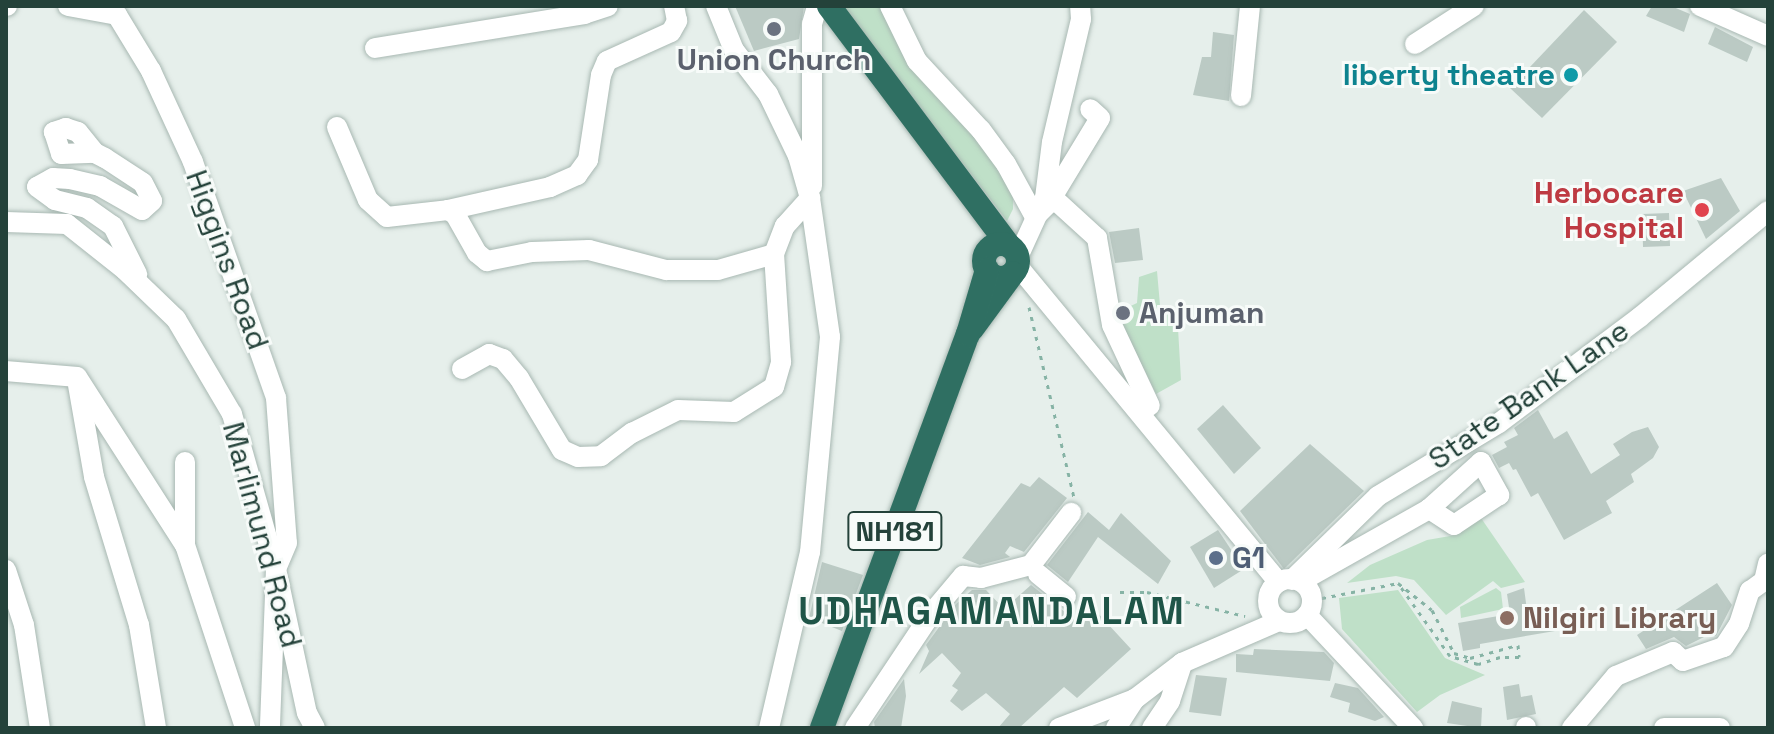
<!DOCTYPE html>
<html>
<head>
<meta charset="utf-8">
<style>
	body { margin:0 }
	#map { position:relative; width:1774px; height:734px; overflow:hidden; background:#e6efeb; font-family:"Space Grotesk",sans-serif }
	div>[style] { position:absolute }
	.green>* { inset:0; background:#bfe0c8 }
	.building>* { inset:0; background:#bbcac4 }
	.path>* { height:3px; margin-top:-1.5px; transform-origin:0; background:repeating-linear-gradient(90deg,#86b3a5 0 4px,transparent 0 10px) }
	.roads { filter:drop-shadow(0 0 2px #a8b8b2) drop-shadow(0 0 2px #a8b8b2) }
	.minor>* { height:20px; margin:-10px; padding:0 10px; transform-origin:10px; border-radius:10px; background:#fff }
	.minor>.ring { margin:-10px; padding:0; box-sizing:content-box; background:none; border:20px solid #fff; border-radius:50% }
	.highway>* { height:24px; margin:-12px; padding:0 12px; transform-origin:12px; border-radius:12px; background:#2f6f62 }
	.highway>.ring { margin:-12px; padding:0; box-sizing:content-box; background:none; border:24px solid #2f6f62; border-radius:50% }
	.dots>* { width:22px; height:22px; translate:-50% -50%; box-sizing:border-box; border:4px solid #f7fbf9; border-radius:50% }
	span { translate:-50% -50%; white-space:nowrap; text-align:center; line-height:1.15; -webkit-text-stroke:6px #f7fbf9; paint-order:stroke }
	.shield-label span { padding:2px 6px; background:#f7fbf9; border:2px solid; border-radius:6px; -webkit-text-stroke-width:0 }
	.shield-label { font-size:28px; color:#24423a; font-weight:700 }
	.worship-label { font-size:30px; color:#5b616d; font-weight:700 }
	.left { translate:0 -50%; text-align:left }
	.culture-label { font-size:30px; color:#0d838f; font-weight:700 }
	.right { translate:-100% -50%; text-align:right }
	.health-label { font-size:30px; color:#be3a42; font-weight:700 }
	.street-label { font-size:30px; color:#24423a }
	.service-label { font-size:30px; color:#4e5e75; font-weight:700 }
	.education-label { font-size:30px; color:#785e54; font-weight:700 }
	.district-label { font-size:38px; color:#1f5548; font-weight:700; letter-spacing:2px }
	.frame { position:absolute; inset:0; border:8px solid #24423a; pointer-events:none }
</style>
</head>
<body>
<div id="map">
	<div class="green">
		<div style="clip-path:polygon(841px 6px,884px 6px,1013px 190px,1013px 209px,1007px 221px)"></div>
		<div style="clip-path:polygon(1157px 271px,1160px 305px,1178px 328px,1181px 380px,1156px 394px,1122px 324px,1122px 310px,1137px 303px,1139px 277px)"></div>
		<div style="clip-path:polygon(1481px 518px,1525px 582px,1501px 588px,1493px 581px,1446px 615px,1414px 580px,1396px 576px,1347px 583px,1370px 565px,1427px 540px,1456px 535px)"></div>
		<div style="clip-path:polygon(1496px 588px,1501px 592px,1503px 609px,1461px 618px,1460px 607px)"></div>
		<div style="clip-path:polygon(1398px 590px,1445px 658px,1485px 675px,1440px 695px,1417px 712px,1342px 629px,1339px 598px)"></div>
	</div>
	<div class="building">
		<div style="clip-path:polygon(735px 6px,804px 6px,799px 39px,754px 51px)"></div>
		<div style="clip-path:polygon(1652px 6px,1671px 6px,1690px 14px,1684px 32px,1646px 16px)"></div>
		<div style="clip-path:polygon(1584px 10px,1617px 42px,1542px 118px,1510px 88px)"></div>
		<div style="clip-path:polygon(1715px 27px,1753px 47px,1747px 62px,1708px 44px)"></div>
		<div style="clip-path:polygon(1213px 32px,1234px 35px,1229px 101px,1193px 95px,1202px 57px,1211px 57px)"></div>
		<div style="clip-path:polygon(1721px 178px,1740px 211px,1706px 239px,1683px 191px)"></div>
		<div style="clip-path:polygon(1669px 213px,1670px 246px,1643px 247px,1642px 214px)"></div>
		<div style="clip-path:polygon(1139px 228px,1143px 260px,1115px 263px,1109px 232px)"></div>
		<div style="clip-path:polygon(1223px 405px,1261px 448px,1234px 474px,1197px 429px)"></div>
		<div style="clip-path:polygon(1538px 410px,1554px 439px,1567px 431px,1591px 474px,1620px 455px,1613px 444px,1632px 432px,1648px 427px,1659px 447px,1653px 458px,1631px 474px,1634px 482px,1606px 501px,1612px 513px,1564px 540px,1538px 493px,1531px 497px,1516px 469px,1513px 470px,1509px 463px,1499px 468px,1492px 455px,1507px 447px,1504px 442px,1518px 435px,1514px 428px)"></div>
		<div style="clip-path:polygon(1310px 444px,1364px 491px,1284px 569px,1240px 511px)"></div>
		<div style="clip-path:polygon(1039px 477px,1067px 498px,1024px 552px,1010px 546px,1005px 553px,1010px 557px,980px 565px,962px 558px,1021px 483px,1030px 487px)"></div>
		<div style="clip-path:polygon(1088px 512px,1109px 530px,1121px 513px,1171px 561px,1158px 584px,1098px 537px,1068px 582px,1047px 565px)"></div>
		<div style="clip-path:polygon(1218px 530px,1244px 569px,1214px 588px,1190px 547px)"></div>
		<div style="clip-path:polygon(822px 562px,863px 575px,842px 631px,809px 618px)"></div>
		<div style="clip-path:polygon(1717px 583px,1732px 605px,1716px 636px,1706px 636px,1686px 646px,1674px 637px,1646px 649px,1637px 635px)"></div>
		<div style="clip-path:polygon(1031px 585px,1080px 624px,1095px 610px,1131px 649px,1077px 698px,1064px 687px,1019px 728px,998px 728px,1010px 714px,986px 693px,962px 711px,950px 701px,958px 690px,952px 686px,961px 673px,942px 653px,919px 674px,929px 651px,926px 645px,956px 604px,972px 590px,986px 590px,1004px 609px)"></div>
		<div style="clip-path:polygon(1524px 588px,1528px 618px,1552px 613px,1555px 631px,1480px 644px,1480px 648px,1463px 651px,1458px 623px,1510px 614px,1507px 594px)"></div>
		<div style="clip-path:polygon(1254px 649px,1324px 652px,1334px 663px,1330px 681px,1236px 672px,1236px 654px,1253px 655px)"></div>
		<div style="clip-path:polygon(1196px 675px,1227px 678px,1221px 716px,1189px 712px)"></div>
		<div style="clip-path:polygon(904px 679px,906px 696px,901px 728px,875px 728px,874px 722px)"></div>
		<div style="clip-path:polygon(1335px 683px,1358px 688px,1384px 717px,1375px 721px,1348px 712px,1350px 703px,1330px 697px)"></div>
		<div style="clip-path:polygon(1519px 684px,1521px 697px,1532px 695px,1536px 714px,1507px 720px,1503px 687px)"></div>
		<div style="clip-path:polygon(1452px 701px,1482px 708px,1481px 728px,1447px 723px)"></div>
	</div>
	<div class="path">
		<div style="left:1029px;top:307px;width:196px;rotate:76.7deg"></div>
		<div style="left:1120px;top:592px;width:27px"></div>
		<div style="left:1147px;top:592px;width:101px;rotate:13.8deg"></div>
		<div style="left:1312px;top:600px;width:88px;rotate:-11.2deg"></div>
		<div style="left:1398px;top:583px;width:43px;rotate:38.5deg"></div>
		<div style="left:1432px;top:610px;width:48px;rotate:62.9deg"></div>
		<div style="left:1454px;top:653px;width:17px;rotate:17deg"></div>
		<div style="left:1470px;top:658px;width:50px;rotate:-15.2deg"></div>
		<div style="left:1518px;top:645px;width:12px;rotate:85deg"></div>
		<div style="left:1519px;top:657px;width:19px;rotate:180deg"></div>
		<div style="left:1500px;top:657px;width:23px;rotate:162deg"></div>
		<div style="left:1478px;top:664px;width:29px;rotate:-164deg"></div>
		<div style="left:1450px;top:656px;width:90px;rotate:-125.5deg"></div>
	</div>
	<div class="roads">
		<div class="minor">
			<div style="left:6px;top:6px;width:1px"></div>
			<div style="left:68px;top:6px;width:50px;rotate:10.4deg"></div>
			<div style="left:117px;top:15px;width:66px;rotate:58.7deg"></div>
			<div style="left:151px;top:71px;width:100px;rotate:65.2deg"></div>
			<div style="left:193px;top:162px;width:250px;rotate:70.6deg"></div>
			<div style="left:276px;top:398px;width:145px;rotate:85.7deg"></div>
			<div style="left:287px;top:543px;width:28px;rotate:113deg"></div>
			<div style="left:276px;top:569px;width:159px;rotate:92.2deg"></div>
			<div style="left:716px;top:6px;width:48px;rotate:67.8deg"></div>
			<div style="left:734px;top:50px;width:56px;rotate:52.3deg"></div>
			<div style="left:768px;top:94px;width:69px;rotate:64.2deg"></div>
			<div style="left:798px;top:156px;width:44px;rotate:74.1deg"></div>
			<div style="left:890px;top:6px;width:61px;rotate:63.9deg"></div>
			<div style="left:917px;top:61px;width:94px;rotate:47.2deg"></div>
			<div style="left:981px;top:130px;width:42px;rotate:53.7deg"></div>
			<div style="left:1006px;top:164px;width:60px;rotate:61.3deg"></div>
			<div style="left:1035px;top:217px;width:18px;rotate:-45deg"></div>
			<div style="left:1048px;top:204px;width:100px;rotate:-58.8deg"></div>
			<div style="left:1100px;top:118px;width:13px;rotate:-138deg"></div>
			<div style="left:1700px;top:6px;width:74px;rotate:23.8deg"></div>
			<div style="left:1415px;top:44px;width:70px;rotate:-32.8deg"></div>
			<div style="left:375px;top:48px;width:212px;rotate:-9.2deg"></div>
			<div style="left:584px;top:14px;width:25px;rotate:-18deg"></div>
			<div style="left:1241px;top:96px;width:90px;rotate:-84.3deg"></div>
			<div style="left:337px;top:127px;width:79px;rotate:67deg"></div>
			<div style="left:368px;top:200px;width:25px;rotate:42deg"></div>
			<div style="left:387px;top:217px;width:61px;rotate:-6.5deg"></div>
			<div style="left:448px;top:210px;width:8px;rotate:30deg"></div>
			<div style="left:455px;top:214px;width:45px;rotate:60.6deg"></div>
			<div style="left:477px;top:253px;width:13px;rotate:39deg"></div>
			<div style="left:487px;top:261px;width:46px;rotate:-11.3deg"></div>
			<div style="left:532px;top:252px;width:57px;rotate:-2deg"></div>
			<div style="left:589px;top:250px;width:80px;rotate:14.6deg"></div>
			<div style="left:666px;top:270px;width:52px"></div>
			<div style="left:718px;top:270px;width:58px;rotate:-15.9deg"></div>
			<div style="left:95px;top:153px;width:27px;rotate:-129deg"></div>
			<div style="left:78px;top:132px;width:13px;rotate:-162deg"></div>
			<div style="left:66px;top:128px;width:13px;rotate:162deg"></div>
			<div style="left:54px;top:132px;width:23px;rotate:72deg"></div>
			<div style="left:61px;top:154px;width:34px;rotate:-2deg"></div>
			<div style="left:95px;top:153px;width:11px;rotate:27deg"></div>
			<div style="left:105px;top:158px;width:45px;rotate:33.3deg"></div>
			<div style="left:143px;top:183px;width:20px;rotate:63deg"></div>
			<div style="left:152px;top:201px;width:13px;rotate:138deg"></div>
			<div style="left:142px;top:210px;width:48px;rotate:-150.3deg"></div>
			<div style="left:100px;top:186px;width:31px;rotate:-167deg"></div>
			<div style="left:70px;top:179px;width:17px;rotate:-177deg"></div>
			<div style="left:53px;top:178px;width:18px;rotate:151deg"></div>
			<div style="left:37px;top:187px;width:22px;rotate:36deg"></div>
			<div style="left:55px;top:200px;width:33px;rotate:14deg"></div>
			<div style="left:87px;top:208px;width:32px;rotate:35deg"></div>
			<div style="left:113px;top:226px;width:54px;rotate:63.4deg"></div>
			<div style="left:812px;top:186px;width:162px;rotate:-90deg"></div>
			<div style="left:812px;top:24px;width:19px;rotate:-74deg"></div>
			<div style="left:1052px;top:197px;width:61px;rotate:42.3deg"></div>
			<div style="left:1097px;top:238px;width:88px;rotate:80.2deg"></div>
			<div style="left:1112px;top:325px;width:89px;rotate:64.9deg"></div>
			<div style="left:448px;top:210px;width:105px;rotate:-12.7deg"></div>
			<div style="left:550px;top:187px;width:30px;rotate:-24deg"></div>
			<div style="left:577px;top:175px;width:19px;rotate:-54deg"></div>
			<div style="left:588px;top:160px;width:86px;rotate:-81.3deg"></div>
			<div style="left:601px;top:75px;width:15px;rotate:-67deg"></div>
			<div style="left:607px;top:61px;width:70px;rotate:-24.4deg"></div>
			<div style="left:671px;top:32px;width:13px;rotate:-61deg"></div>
			<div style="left:677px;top:21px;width:15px;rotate:-101deg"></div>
			<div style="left:6px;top:222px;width:61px;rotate:1.9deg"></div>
			<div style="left:67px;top:224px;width:74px;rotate:38.4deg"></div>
			<div style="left:125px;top:270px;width:71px;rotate:43.9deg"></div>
			<div style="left:176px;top:319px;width:110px;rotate:59.5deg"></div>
			<div style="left:232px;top:414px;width:161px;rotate:74.2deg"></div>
			<div style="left:276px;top:569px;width:147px;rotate:77.9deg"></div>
			<div style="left:307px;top:713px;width:17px;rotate:62deg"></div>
			<div style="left:1018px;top:257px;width:65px;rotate:-65.4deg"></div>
			<div style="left:1045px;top:198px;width:56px;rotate:-82.9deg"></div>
			<div style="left:1052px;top:142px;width:126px;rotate:-76.7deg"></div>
			<div style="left:1081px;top:19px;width:13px;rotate:-94deg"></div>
			<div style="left:1017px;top:265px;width:411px;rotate:50.5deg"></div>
			<div style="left:462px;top:369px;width:31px;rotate:-29deg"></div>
			<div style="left:489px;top:354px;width:15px;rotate:20deg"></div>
			<div style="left:503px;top:359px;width:25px;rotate:50deg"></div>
			<div style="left:519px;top:378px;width:84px;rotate:59.2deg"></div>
			<div style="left:562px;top:450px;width:17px;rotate:24deg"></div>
			<div style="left:578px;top:457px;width:23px;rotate:-2deg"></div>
			<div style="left:601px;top:456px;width:39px;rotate:-37deg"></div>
			<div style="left:632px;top:433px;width:51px;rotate:-26.6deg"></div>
			<div style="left:678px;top:410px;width:56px;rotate:2deg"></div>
			<div style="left:734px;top:412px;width:47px;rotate:-32deg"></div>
			<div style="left:774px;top:387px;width:26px;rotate:-74deg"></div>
			<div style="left:781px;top:362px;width:108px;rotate:-93.7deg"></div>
			<div style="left:774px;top:254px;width:30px;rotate:-69deg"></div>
			<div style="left:785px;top:226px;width:38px;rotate:-48deg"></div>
			<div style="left:810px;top:198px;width:140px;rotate:81.8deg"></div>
			<div style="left:830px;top:337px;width:216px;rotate:95.3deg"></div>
			<div style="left:810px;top:552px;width:181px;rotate:103.1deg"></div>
			<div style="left:6px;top:371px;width:71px;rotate:4.8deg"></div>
			<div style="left:77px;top:377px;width:200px;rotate:57.3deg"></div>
			<div style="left:185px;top:545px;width:193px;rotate:71.8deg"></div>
			<div style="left:78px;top:385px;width:93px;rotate:80.1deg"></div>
			<div style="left:94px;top:477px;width:155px;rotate:73.1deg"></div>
			<div style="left:139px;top:625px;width:104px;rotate:80.6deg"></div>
			<div style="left:185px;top:545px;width:83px;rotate:-90deg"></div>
			<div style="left:6px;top:570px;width:58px;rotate:71.9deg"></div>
			<div style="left:24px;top:625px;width:104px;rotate:81.2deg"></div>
			<div style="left:1038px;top:574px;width:36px;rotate:39deg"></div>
			<div class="ring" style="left:1268px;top:579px;width:24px;height:24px"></div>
			<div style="left:1305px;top:579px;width:142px;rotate:-29.4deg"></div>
			<div style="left:1429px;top:509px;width:70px;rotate:-42.1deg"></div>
			<div style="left:1481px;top:462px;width:38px;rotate:61deg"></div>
			<div style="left:1499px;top:495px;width:54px;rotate:146.3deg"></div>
			<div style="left:1454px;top:525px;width:30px;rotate:-147deg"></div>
			<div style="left:1292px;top:580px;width:120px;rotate:-44.3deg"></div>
			<div style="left:1378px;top:496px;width:141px;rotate:-31.1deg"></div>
			<div style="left:1499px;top:423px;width:176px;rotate:-36.9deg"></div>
			<div style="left:1640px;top:317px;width:166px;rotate:-39.6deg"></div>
			<div style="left:1307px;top:615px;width:155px;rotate:46.8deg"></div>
			<div style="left:1526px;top:727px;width:1px;rotate:90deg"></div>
			<div style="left:855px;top:728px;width:137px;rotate:-56.3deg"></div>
			<div style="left:931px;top:614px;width:50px;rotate:-49.9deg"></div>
			<div style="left:963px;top:576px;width:18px;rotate:6deg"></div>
			<div style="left:981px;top:578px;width:52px;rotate:-14.6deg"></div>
			<div style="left:1031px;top:565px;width:66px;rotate:-52.4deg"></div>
			<div style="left:1059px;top:728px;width:81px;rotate:-20.9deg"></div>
			<div style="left:1135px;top:699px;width:59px;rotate:-37.5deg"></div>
			<div style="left:1182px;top:663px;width:106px;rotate:-23.4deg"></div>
			<div style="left:1116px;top:728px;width:35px;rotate:-57deg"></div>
			<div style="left:1152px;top:728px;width:32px;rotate:-56deg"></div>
			<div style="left:1170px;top:701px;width:40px;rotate:-72deg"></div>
			<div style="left:1572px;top:728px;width:68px;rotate:-49.8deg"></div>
			<div style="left:1616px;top:676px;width:62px;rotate:-22.8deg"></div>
			<div style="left:1673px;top:652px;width:13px;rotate:42deg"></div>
			<div style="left:1683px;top:661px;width:43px;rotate:-18.9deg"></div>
			<div style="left:1724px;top:647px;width:27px;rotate:-57deg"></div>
			<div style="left:1739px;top:624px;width:35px;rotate:-72deg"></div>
			<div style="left:1750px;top:591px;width:17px;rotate:-36deg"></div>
			<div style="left:1764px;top:581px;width:18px;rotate:-77deg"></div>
			<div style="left:1664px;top:728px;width:56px"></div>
		</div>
		<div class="highway">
			<div style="left:829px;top:6px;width:300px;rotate:53.1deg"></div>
			<div class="ring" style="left:984px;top:244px;width:10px;height:10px"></div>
			<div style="left:972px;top:329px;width:69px;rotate:-53.8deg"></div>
			<div style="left:822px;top:728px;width:420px;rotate:-69.7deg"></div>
			<div style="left:968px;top:334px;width:67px;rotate:-73.5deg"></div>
		</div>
	</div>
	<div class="dots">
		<div style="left:774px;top:29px;background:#6b7280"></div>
		<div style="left:1571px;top:75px;background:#0f9aa8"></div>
		<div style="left:1702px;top:210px;background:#e0444e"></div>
		<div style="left:1123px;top:313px;background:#6b7280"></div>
		<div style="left:1216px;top:558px;background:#5c6f8a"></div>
		<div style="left:1507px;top:618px;background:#8d6e63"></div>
	</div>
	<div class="shield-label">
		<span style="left:895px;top:531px">NH181</span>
	</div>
	<div class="worship-label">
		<span style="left:774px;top:60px">Union Church</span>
		<span class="left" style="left:1139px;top:313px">Anjuman</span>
	</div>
	<div class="culture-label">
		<span class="right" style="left:1555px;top:75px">liberty theatre</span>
	</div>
	<div class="health-label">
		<span class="right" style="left:1684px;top:210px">Herbocare<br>Hospital</span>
	</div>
	<div class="street-label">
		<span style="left:227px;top:260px;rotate:70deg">Higgins Road</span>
		<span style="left:1529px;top:395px;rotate:-35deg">State Bank Lane</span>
		<span style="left:262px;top:535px;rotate:75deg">Marlimund Road</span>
	</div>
	<div class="service-label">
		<span class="left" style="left:1232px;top:558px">G1</span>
	</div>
	<div class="education-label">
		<span class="left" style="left:1523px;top:618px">Nilgiri Library</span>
	</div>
	<div class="district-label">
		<span style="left:992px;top:612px">UDHAGAMANDALAM</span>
	</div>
	<div class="frame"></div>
</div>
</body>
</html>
